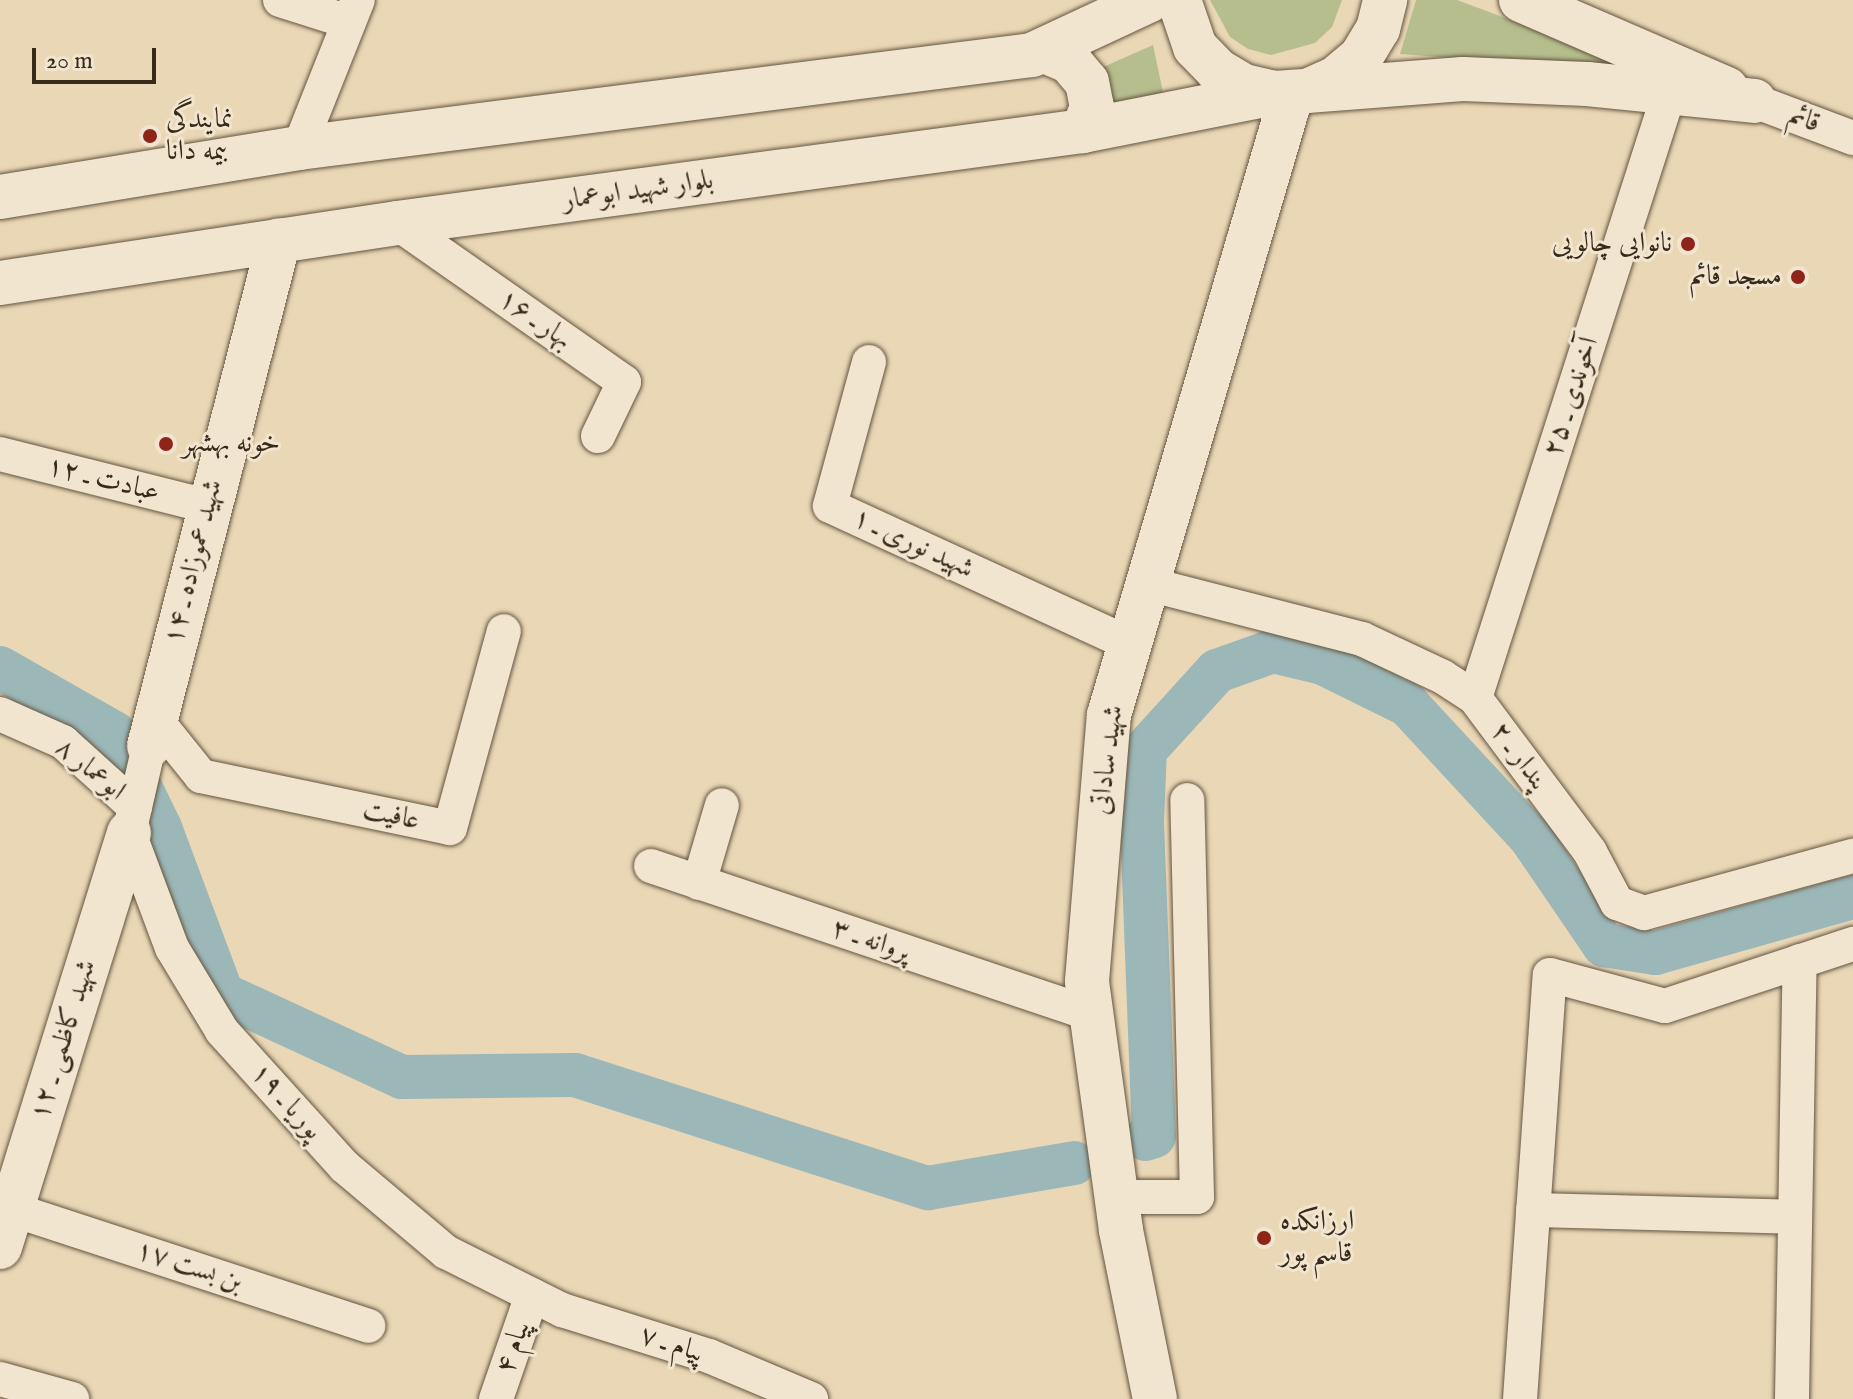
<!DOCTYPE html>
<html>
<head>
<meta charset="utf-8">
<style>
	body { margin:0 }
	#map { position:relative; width:1853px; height:1399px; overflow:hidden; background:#ead7b6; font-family:"IM FELL English",Amiri,serif }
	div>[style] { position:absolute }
	.green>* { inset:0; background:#b6be8e }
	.canal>* { height:44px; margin:-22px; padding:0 22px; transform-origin:22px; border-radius:22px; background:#9cb7b8 }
	.roads { filter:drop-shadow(0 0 2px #645540) drop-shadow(0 0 2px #645540) }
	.minor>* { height:34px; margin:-17px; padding:0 17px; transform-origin:17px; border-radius:17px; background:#f1e5d0 }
	.tertiary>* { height:44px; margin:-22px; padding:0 22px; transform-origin:22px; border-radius:22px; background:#f1e5d0 }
	.dots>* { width:22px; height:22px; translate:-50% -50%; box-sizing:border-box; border:4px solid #f1e5d0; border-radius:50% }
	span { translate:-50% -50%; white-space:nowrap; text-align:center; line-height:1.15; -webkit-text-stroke:6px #f1e5d0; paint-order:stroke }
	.poi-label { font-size:28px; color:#372a19 }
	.left { translate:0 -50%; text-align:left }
	.right { translate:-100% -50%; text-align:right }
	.street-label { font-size:28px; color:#372a19 }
	.scale { position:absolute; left:32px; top:48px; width:124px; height:36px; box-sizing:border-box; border:4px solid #372a19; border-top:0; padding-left:10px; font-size:24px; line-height:28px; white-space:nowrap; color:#372a19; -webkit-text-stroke:6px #f1e5d0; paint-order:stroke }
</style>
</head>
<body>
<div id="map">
	<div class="green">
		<div style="clip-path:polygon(1210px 0,1342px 0,1332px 27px,1315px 43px,1271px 55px,1248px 49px,1230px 37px)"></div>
		<div style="clip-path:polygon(1416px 0,1457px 0,1653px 73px,1400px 54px)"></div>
		<div style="clip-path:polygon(1153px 45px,1164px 97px,1117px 108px,1101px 68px)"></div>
	</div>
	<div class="canal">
		<div style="left:0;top:668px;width:131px;rotate:29.7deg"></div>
		<div style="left:114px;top:733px;width:106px;rotate:64.2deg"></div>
		<div style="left:160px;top:828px;width:177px;rotate:69.5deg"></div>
		<div style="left:222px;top:994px;width:198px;rotate:24.8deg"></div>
		<div style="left:402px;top:1077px;width:173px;rotate:-0.7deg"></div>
		<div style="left:575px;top:1075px;width:371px;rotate:17.8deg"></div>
		<div style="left:928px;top:1188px;width:148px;rotate:-9.7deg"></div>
		<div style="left:1145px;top:1139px;width:9px;rotate:-18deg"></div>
		<div style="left:1154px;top:1136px;width:315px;rotate:-92.2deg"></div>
		<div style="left:1142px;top:821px;width:71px;rotate:-87.6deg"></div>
		<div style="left:1145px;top:750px;width:107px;rotate:-47.7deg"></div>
		<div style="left:1217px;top:671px;width:59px;rotate:-19.7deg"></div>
		<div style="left:1273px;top:651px;width:51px;rotate:13.5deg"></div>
		<div style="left:1323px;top:663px;width:95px;rotate:26.3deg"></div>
		<div style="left:1408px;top:705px;width:181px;rotate:47.2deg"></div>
		<div style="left:1531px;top:838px;width:130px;rotate:55.7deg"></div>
		<div style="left:1604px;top:945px;width:52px;rotate:8.9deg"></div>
		<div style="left:1655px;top:953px;width:206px;rotate:-15.8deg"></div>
	</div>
	<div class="roads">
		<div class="minor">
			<div style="left:280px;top:0;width:72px;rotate:17.7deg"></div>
			<div style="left:1754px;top:101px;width:106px;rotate:20.5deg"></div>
			<div style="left:299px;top:148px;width:159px;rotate:-68.3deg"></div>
			<div style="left:397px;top:223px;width:277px;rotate:35deg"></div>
			<div style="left:624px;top:382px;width:60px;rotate:115.7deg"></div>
			<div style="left:869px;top:362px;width:149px;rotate:105.2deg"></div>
			<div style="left:830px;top:506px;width:330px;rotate:24.7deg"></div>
			<div style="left:0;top:454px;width:213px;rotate:14.1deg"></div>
			<div style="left:1148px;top:584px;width:221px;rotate:14.4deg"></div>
			<div style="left:1362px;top:639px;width:89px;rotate:25.1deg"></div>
			<div style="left:1443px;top:677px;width:38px;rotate:33deg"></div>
			<div style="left:1475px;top:698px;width:192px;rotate:53.2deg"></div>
			<div style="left:1590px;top:852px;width:58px;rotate:62.1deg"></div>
			<div style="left:1617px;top:903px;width:29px;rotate:20deg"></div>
			<div style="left:1644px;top:913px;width:217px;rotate:-15.3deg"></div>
			<div style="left:1475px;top:698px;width:632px;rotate:-72.22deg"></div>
			<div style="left:0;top:714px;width:69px;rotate:24deg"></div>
			<div style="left:63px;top:742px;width:97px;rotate:42.1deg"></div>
			<div style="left:156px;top:720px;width:72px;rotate:51.2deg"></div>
			<div style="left:201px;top:776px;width:254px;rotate:11.8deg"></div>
			<div style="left:450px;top:828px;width:204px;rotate:-74.7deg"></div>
			<div style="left:149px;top:746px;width:89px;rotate:102.9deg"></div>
			<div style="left:129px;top:833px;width:123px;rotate:69.5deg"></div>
			<div style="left:172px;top:948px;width:97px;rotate:58.9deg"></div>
			<div style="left:222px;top:1031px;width:183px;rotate:47.9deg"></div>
			<div style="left:345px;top:1167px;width:132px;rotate:40.1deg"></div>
			<div style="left:446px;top:1252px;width:130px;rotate:26.6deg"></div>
			<div style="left:562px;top:1310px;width:154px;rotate:17.4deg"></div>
			<div style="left:709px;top:1356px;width:111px;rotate:22.9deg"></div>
			<div style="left:651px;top:866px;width:464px;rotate:18.6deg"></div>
			<div style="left:699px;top:883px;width:81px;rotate:-73.6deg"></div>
			<div style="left:1116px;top:1197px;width:81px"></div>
			<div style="left:1197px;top:1197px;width:397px;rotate:-91.4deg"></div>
			<div style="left:11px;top:1209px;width:376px;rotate:18.1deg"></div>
			<div style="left:1533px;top:1210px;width:262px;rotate:1.5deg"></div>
			<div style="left:0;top:1379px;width:75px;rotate:15.5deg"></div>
			<div style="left:496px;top:1399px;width:110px;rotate:-70.9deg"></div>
			<div style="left:1520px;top:1399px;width:425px;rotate:-86deg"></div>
			<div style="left:1550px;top:975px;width:119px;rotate:15.1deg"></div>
			<div style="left:1665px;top:1006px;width:198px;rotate:-18.3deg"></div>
			<div style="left:1792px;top:1399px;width:438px;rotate:-89deg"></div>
		</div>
		<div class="tertiary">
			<div style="left:1179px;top:0;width:50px;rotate:71.2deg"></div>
			<div style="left:1195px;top:47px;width:32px;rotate:46deg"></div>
			<div style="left:1217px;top:70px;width:31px;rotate:31deg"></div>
			<div style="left:1244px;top:86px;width:32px;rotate:13deg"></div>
			<div style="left:1275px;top:93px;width:32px;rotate:-4deg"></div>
			<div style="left:1307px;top:91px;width:32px;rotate:-24deg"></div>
			<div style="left:1336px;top:78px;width:33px;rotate:-40deg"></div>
			<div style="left:1361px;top:57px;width:33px;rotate:-59deg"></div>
			<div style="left:1378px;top:29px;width:30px;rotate:-76deg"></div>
			<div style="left:1521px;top:0;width:224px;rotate:23.4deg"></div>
			<div style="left:1047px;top:52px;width:25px;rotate:23deg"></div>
			<div style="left:1070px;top:62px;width:26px;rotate:50deg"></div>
			<div style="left:1087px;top:82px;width:25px;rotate:79deg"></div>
			<div style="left:1092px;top:107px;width:26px;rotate:111deg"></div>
			<div style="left:1307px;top:91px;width:156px;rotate:-4.4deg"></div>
			<div style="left:1463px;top:79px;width:124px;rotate:2.3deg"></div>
			<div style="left:1587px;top:84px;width:168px;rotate:5.8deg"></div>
			<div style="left:0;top:197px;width:303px;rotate:-9.3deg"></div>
			<div style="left:299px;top:148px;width:739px;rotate:-7.23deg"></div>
			<div style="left:1032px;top:55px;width:130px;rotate:-25deg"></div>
			<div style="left:0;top:283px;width:402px;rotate:-8.6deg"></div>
			<div style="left:397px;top:223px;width:692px;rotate:-7.64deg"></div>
			<div style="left:1083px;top:131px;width:196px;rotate:-11.2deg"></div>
			<div style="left:149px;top:746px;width:522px;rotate:-75.59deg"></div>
			<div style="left:0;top:1247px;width:434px;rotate:-72.7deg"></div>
			<div style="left:1155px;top:1399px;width:172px;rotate:-101.4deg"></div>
			<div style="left:1121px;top:1230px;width:251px;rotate:-97.8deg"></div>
			<div style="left:1087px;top:981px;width:267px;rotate:-85.3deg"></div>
			<div style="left:1109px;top:715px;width:648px;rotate:-73.61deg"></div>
		</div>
	</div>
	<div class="dots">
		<div style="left:150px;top:136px;background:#8f2418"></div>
		<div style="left:1688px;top:244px;background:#8f2418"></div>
		<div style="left:1798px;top:277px;background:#8f2418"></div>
		<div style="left:166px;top:444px;background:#8f2418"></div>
		<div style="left:1264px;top:1238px;background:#8f2418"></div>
	</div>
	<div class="poi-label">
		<span class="left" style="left:166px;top:136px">نمایندگی<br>بیمه دانا</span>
		<span class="right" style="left:1672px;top:244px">نانوایی چالویی</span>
		<span class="right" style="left:1782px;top:277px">مسجد قائم</span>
		<span class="left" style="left:182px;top:444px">خونه بهشهر</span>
		<span class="left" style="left:1280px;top:1238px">ارزانکده<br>قاسم پور</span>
	</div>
	<div class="street-label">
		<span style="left:1804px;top:120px;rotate:21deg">قائم</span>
		<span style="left:638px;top:191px;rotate:-8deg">بلوار شهید ابوعمار</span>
		<span style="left:535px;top:320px;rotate:35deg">بهار ـ ۱۶</span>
		<span style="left:1572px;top:397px;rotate:-72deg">آخوندی ـ ۲۵</span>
		<span style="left:103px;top:480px;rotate:14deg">عبادت ـ ۱۲</span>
		<span style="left:913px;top:544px;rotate:25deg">شهید نوری ـ ۱</span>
		<span style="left:194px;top:562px;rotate:-76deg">شهید عموزاده ـ ۱۴</span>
		<span style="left:1519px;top:757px;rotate:53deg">پندار ـ ۲</span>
		<span style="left:1108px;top:760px;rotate:-83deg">شهید ساداتی</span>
		<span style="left:90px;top:770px;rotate:39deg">ابوعمار ۸</span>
		<span style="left:391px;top:816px;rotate:12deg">عافیت</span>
		<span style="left:871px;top:941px;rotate:19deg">پروانه ـ ۳</span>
		<span style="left:64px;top:1040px;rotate:-73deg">شهید کاظمی ـ ۱۲</span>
		<span style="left:286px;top:1102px;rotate:48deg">پوریا ـ ۱۹</span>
		<span style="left:189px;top:1267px;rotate:18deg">بن بست ۱۷</span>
		<span style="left:672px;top:1345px;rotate:18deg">پیام ـ ۷</span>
		<span style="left:514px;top:1347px;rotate:-71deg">پیام ۴</span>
	</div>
	<div class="scale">20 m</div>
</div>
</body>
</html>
